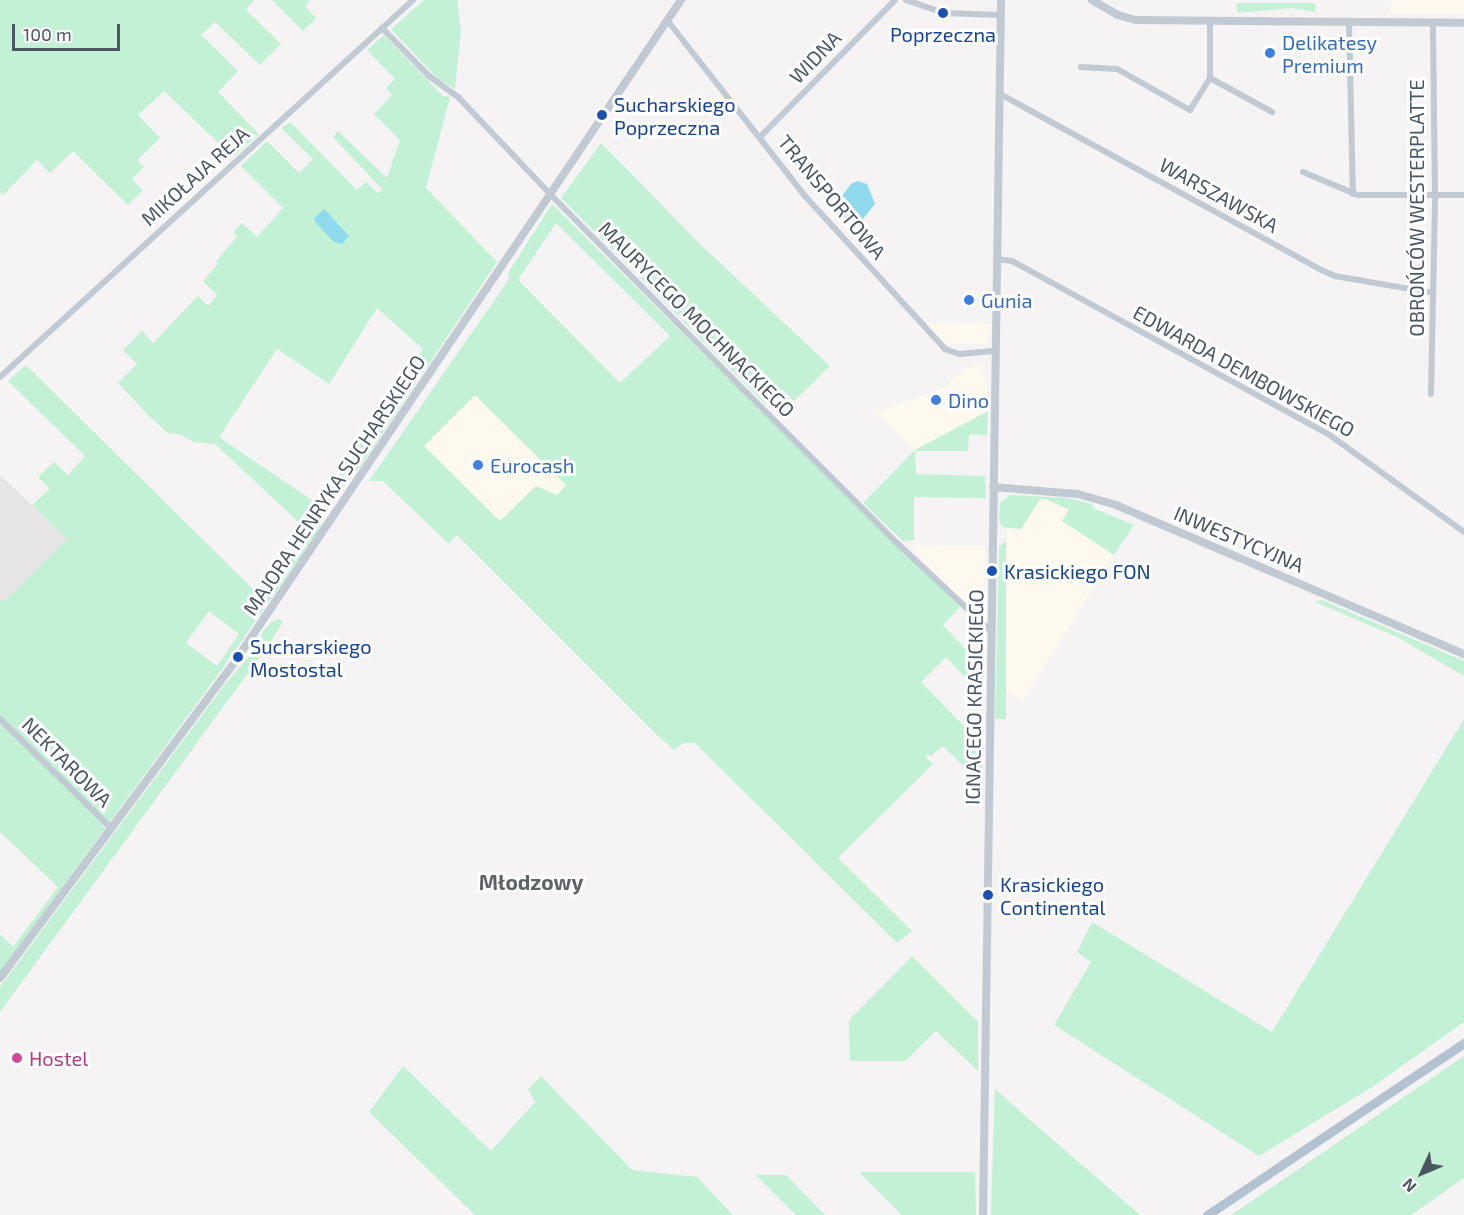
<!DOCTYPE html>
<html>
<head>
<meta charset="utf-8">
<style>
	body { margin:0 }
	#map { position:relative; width:1464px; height:1215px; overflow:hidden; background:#f5f3f3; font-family:"Exo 2",sans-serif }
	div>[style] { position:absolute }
	.commercial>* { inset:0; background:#fdf9ef }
	.education>* { inset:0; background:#e6e4e5 }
	.green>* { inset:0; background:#c3f1d5 }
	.water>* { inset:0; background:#90daee }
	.minor>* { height:6px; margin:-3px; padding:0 3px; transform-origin:3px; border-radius:3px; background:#c1cad2 }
	.tertiary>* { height:8px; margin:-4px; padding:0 4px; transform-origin:4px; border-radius:4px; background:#c1cad2 }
	.primary>* { height:9px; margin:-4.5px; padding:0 4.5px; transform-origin:4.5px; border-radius:4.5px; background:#b3c2d1 }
	.dots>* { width:16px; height:16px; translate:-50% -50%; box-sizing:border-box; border:3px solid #fff; border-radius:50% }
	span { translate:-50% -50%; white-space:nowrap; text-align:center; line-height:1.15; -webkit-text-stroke:6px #fff; paint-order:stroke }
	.transit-label { font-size:20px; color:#164399 }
	.left { translate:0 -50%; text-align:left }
	.shop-label { font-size:20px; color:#366cbe }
	.street-label { font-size:20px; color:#4a5661 }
	.hotel-label { font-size:20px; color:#b23c85 }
	.neighbourhood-label { font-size:21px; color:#5f6368; font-weight:700 }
	.north { position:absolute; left:1392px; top:1143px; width:60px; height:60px; -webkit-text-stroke:4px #fff; paint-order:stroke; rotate:226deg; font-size:16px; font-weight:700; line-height:24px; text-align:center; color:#4a5661 }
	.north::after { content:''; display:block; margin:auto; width:21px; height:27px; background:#4a5661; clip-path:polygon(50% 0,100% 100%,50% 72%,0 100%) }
	.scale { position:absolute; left:12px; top:24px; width:108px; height:27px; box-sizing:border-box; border:3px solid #4a5661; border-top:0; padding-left:8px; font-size:18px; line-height:21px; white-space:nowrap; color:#4a5661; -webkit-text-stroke:4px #fff; paint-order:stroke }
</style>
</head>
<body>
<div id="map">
	<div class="commercial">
		<div style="clip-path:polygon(1391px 0,1464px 0,1464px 13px,1390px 13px)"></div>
		<div style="clip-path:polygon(927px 323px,989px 324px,988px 344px,944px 344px)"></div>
		<div style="clip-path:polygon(980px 364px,987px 386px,988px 411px,915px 450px,872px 408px,881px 411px,951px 385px,950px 380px,964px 369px)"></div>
		<div style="clip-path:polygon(475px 395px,566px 486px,557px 495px,536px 486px,500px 522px,423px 446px)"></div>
		<div style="clip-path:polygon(1040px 499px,1046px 499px,1069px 510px,1062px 521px,1114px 555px,1023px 700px,1006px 690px,1007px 529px,1021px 529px)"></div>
		<div style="clip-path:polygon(914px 545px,985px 546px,985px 606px,979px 615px,939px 577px,913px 549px)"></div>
	</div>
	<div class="education">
		<div style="clip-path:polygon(0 475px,67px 539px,4px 602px,0 598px)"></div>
	</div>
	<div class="green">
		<div style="clip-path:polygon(0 0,254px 0,246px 10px,281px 44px,260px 65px,215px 22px,201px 35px,238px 71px,218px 92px,259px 134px,233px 157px,164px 91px,138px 115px,160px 138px,137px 160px,144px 167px,132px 179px,143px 190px,128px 205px,73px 151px,50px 173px,37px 160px,3px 195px,0 192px)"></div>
		<div style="clip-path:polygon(272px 0,310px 0,305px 6px,316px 18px,303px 31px)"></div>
		<div style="clip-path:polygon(424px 0,457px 0,461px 30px,455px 89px,438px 79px,391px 29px)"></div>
		<div style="clip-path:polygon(1236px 3px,1315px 3px,1316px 12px,1292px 8px,1238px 13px)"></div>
		<div style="clip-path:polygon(evenodd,384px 35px,443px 96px,450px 97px,426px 188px,497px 262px,361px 466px,347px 480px,326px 512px,319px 530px,222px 669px,0 972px,0 934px,13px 947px,58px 887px,0 832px,0 598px,4px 602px,67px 539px,32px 505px,50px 489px,38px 477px,54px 462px,68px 475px,85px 456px,8px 381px,26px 365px,256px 592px,287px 560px,306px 529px,215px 444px,194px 442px,179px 434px,168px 433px,150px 417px,118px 383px,137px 364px,123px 350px,142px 331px,153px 343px,198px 296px,208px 306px,217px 295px,203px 281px,218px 264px,216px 261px,237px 237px,233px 232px,242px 223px,257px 237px,283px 208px,241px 166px,267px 141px,299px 173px,313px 159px,281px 128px,290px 122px,357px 190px,366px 182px,378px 193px,382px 189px,333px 137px,338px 131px,387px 178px,400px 140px,374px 114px,392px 95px,386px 88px,395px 79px,367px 50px,384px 35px,377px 308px,423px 349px,319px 505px,219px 437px,277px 349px,329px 384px,377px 308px,384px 35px,209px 611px,239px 634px,217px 666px,186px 643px,209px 611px)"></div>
		<div style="clip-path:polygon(601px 143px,701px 245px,830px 366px,794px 401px,782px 389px,766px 405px,561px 198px)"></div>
		<div style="clip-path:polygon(evenodd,552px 204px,960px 607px,943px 625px,983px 668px,984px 697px,946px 657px,921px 682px,984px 747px,981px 783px,943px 746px,931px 756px,928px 754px,925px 757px,933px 764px,838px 858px,912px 931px,897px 943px,695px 743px,683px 743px,674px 750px,655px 733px,457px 535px,449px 544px,383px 481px,369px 481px,509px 279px,508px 273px,552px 204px,556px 223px,670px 336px,620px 383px,518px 280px,556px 223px,552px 204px,475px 395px,566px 485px,557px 495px,536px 486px,500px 521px,424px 446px,475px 395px)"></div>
		<div style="clip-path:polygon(988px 411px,987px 435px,969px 434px,968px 451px,915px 451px,916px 474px,985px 476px,986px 498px,914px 497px,914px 540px,903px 541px,863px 503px,915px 450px)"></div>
		<div style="clip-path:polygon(1010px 495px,1067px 498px,1092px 504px,1093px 508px,1134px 525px,1114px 555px,1062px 521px,1069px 510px,1046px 499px,1040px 499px,1021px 529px,1002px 527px,999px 521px,1000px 503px)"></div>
		<div style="clip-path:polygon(1006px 541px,1006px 719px,995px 719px,999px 547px)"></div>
		<div style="clip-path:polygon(1322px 600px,1464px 661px,1464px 676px,1397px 637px,1315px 602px)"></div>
		<div style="clip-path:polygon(279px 619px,283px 622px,267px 647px,0 1012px,0 987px,225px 684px,254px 651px,263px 631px,271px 622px)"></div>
		<div style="clip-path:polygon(1464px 719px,1464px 1022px,1372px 1087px,1259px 1156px,1054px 1025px,1091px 962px,1077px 952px,1092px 922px,1272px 1032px)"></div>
		<div style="clip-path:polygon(912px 956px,978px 1022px,978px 1071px,936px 1031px,905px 1061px,850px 1061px,849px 1020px)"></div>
		<div style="clip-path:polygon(1464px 1056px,1464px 1178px,1411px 1215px,1231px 1215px)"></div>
		<div style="clip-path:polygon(403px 1066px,491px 1151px,535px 1102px,528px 1089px,541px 1076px,632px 1170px,697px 1177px,733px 1215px,475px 1215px,369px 1112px)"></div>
		<div style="clip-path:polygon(995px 1089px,1045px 1133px,1140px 1215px,991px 1215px)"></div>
		<div style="clip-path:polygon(859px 1172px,975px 1172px,976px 1215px,902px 1215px)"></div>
		<div style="clip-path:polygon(756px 1175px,786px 1175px,825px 1215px,796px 1215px)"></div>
	</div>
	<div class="water">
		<div style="clip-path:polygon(858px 181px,867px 184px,875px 204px,856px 227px,851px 227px,832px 209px,851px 184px)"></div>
		<div style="clip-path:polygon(324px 209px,349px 236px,342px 244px,334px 242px,316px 223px,314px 218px)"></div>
	</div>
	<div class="minor">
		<div style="left:906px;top:0;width:39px;rotate:19deg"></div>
		<div style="left:943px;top:13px;width:58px;rotate:2deg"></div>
		<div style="left:667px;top:20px;width:222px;rotate:51.9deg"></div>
		<div style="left:804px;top:195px;width:209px;rotate:47.5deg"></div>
		<div style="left:945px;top:349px;width:15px;rotate:20deg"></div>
		<div style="left:959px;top:354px;width:37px;rotate:-5deg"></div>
		<div style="left:1349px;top:22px;width:172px;rotate:88.7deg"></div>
		<div style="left:382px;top:28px;width:67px;rotate:45.6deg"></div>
		<div style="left:429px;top:76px;width:37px;rotate:36deg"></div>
		<div style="left:459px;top:98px;width:131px;rotate:46.5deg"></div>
		<div style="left:549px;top:193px;width:280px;rotate:45.3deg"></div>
		<div style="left:746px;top:392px;width:215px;rotate:45deg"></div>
		<div style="left:898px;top:544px;width:127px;rotate:43.1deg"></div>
		<div style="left:1081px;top:67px;width:36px;rotate:3deg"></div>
		<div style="left:1117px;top:69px;width:84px;rotate:29.3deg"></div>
		<div style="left:1190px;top:110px;width:38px;rotate:-58deg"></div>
		<div style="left:1210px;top:78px;width:57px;rotate:-90deg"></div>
		<div style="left:1210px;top:78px;width:71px;rotate:28.7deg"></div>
		<div style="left:1000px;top:94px;width:366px;rotate:28.7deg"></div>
		<div style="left:1321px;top:270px;width:15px;rotate:23deg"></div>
		<div style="left:1335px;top:276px;width:99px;rotate:9.8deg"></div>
		<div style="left:760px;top:137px;width:192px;rotate:-45.4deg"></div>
		<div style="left:1303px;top:172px;width:60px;rotate:22.7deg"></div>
		<div style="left:1358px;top:195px;width:106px"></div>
		<div style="left:997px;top:259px;width:15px;rotate:8deg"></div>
		<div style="left:1012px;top:261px;width:364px;rotate:28.7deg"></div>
		<div style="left:1331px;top:436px;width:164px;rotate:35.8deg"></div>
		<div style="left:0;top:377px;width:559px;rotate:-42.39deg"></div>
		<div style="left:1431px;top:394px;width:199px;rotate:-88.8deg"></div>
		<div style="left:1435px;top:195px;width:172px;rotate:-90.7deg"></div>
		<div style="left:0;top:719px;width:156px;rotate:44.5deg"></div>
	</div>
	<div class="tertiary">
		<div style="left:1092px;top:0;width:30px;rotate:30deg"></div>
		<div style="left:1118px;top:15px;width:19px;rotate:16deg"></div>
		<div style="left:1136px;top:20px;width:328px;rotate:0.5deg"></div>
		<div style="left:993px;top:487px;width:85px;rotate:4.7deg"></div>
		<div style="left:1078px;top:494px;width:40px;rotate:16deg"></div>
		<div style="left:1116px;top:505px;width:379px;rotate:23.2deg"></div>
		<div style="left:0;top:978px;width:400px;rotate:-53.4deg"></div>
		<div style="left:238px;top:657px;width:792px;rotate:-56.01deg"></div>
		<div style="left:983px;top:1215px;width:1215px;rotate:-89.15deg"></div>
	</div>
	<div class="primary">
		<div style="left:1207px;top:1215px;width:309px;rotate:-33.8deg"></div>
	</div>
	<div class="dots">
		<div style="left:943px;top:13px;background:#1a4fb4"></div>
		<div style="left:1270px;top:53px;background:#3f7fe0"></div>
		<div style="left:602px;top:115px;background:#1a4fb4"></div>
		<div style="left:969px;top:300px;background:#3f7fe0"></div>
		<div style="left:936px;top:400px;background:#3f7fe0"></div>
		<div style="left:478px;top:465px;background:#3f7fe0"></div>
		<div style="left:992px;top:571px;background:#1a4fb4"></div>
		<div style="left:238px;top:657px;background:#1a4fb4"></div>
		<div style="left:988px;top:895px;background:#1a4fb4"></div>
		<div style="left:17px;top:1058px;background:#d1479c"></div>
	</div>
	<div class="transit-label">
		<span style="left:943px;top:34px">Poprzeczna</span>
		<span class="left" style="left:614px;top:116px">Sucharskiego<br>Poprzeczna</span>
		<span class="left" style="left:1004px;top:571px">Krasickiego FON</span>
		<span class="left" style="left:250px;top:658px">Sucharskiego<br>Mostostal</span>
		<span class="left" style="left:1000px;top:896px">Krasickiego<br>Continental</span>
	</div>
	<div class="shop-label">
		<span class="left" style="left:1282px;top:54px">Delikatesy<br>Premium</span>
		<span class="left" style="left:981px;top:300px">Gunia</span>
		<span class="left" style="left:948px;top:400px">Dino</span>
		<span class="left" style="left:490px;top:465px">Eurocash</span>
	</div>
	<div class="street-label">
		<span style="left:815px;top:57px;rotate:-46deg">WIDNA</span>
		<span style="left:195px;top:176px;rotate:-42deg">MIKOŁAJA REJA</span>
		<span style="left:1219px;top:195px;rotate:29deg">WARSZAWSKA</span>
		<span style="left:832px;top:197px;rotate:50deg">TRANSPORTOWA</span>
		<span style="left:1416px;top:208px;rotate:-90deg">OBROŃCÓW WESTERPLATTE</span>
		<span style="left:697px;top:319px;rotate:45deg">MAURYCEGO MOCHNACKIEGO</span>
		<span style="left:1244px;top:371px;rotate:29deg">EDWARDA DEMBOWSKIEGO</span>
		<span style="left:334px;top:485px;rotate:-56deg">MAJORA HENRYKA SUCHARSKIEGO</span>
		<span style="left:1239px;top:539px;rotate:23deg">INWESTYCYJNA</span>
		<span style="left:974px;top:697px;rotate:-89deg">IGNACEGO KRASICKIEGO</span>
		<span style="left:67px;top:762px;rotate:45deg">NEKTAROWA</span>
	</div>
	<div class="hotel-label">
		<span class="left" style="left:29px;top:1058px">Hostel</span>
	</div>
	<div class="neighbourhood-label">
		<span style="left:531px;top:882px">Młodzowy</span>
	</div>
	<div class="north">N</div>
	<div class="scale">100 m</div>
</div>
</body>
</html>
